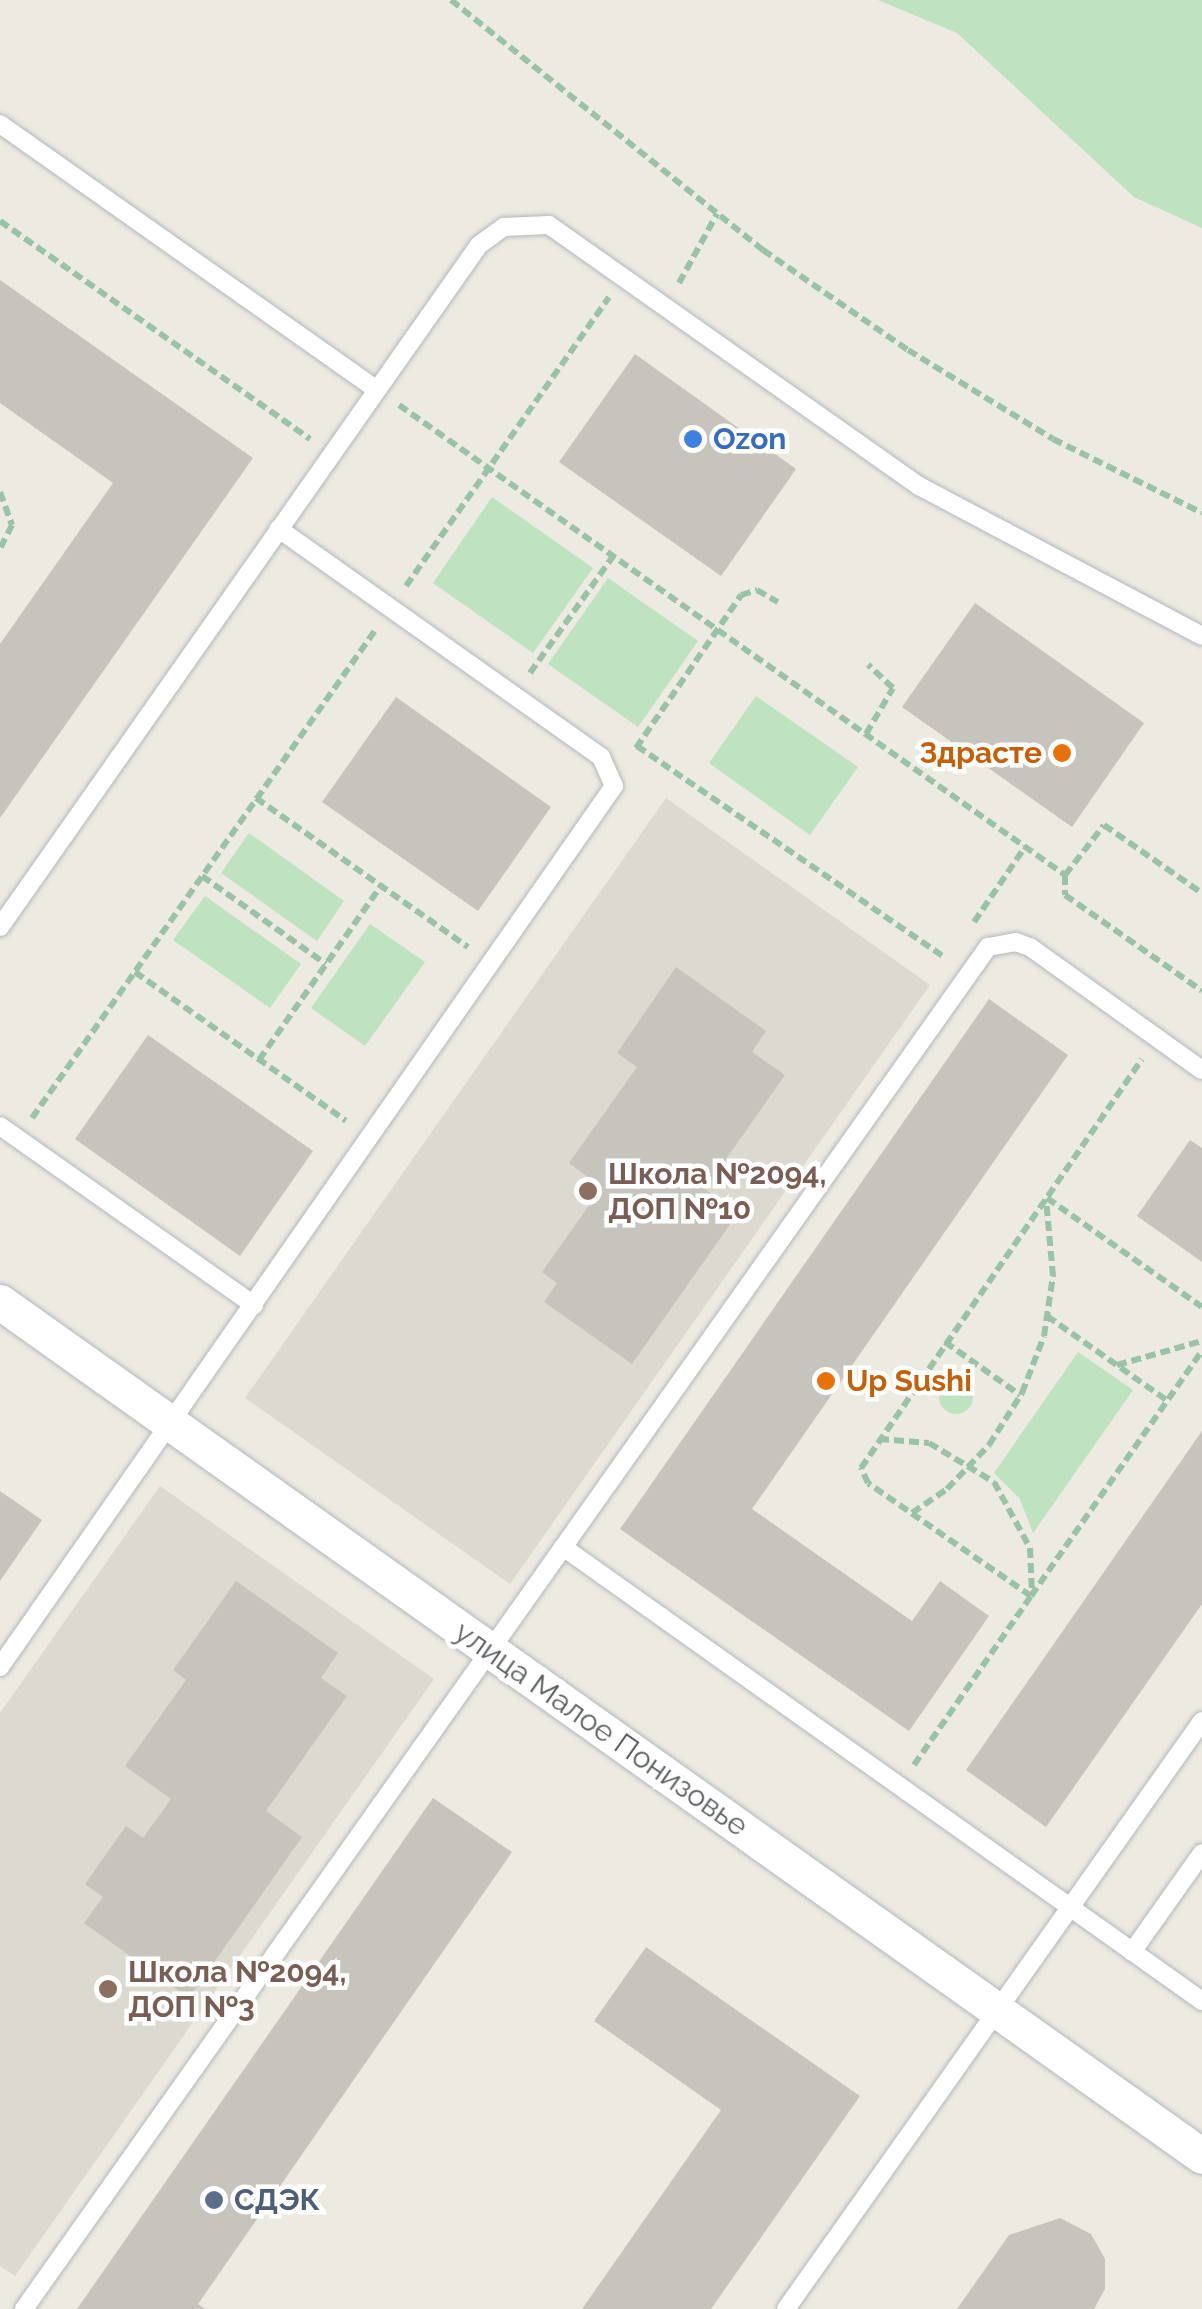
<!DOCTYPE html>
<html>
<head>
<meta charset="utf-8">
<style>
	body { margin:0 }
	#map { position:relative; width:1202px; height:2309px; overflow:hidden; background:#eceae1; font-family:Raleway,sans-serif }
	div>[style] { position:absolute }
	.education>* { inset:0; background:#dcd9d0 }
	.green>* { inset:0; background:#bfe2c0 }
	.round { border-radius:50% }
	.building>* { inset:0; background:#c7c4be }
	.path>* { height:6px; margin-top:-3px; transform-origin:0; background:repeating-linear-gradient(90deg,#99c2a6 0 10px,transparent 0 15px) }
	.roads { filter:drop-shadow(0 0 2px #b4b7bb) drop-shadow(0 0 2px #b4b7bb) }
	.lane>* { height:18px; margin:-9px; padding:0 9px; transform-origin:9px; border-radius:9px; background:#fff }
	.street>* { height:35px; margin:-17.5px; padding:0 17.5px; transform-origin:17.5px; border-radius:17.5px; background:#fff }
	.dots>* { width:28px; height:28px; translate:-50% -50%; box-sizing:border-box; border:5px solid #fff; border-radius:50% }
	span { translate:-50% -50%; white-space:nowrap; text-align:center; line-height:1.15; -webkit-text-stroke:9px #fff; paint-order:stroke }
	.shop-label { font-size:30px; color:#366cbe; font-weight:700 }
	.left { translate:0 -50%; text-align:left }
	.food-label { font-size:30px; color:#c56008; font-weight:700 }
	.right { translate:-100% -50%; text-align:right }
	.education-label { font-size:30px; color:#785e54; font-weight:700 }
	.street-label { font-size:30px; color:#5a5d61 }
	.service-label { font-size:30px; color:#4e5e75; font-weight:700 }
</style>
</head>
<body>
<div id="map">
	<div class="education">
		<div style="clip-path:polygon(666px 798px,930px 985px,510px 1584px,245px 1398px)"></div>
		<div style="clip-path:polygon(160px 1486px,434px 1679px,15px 2276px,0 2266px,0 1713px)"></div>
	</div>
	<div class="green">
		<div style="clip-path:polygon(878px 0,1202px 0,1202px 228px,1134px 197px,957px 33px)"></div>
		<div style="clip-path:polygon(492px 497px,593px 568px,533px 653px,433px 583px)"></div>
		<div style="clip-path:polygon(608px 578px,698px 641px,638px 727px,548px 664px)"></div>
		<div style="clip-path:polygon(756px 696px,858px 767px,810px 835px,709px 763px)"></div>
		<div style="clip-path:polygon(249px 833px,344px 901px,317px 941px,221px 873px)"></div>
		<div style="clip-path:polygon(205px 896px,301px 964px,270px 1008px,173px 940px)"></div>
		<div style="clip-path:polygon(370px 924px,425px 962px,365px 1046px,311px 1008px)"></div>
		<div style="clip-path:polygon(1078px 1352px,1133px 1390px,1033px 1533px,1020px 1499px,994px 1473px)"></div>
		<div class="round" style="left:939px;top:1380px;width:34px;height:34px"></div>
	</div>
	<div class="building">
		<div style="clip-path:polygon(0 280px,253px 458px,0 818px,0 644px,113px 483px,0 403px)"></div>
		<div style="clip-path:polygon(635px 354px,796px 469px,721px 576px,559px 462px)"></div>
		<div style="clip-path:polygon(975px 603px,1144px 723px,1072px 827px,902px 707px)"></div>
		<div style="clip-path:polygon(396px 697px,551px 807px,478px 911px,322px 802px)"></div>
		<div style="clip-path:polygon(676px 967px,766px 1031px,752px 1052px,785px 1075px,705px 1189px,738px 1213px,632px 1364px,544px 1302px,557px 1283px,542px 1272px,602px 1187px,569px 1163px,637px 1067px,617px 1053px)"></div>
		<div style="clip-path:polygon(989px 999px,1068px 1055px,752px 1509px,912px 1621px,940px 1581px,989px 1616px,909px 1731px,620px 1529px)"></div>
		<div style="clip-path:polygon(148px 1035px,313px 1151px,240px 1256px,75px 1139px)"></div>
		<div style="clip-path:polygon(1190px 1140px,1202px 1148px,1202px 1262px,1137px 1216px)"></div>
		<div style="clip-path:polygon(1202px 1431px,1202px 1604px,1046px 1827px,966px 1770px)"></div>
		<div style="clip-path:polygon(0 1491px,42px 1520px,0 1581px)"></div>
		<div style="clip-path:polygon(236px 1581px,338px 1653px,321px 1678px,347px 1696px,266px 1811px,302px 1837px,189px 1998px,84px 1923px,103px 1897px,85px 1884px,126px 1826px,143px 1838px,171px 1799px,125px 1766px,186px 1680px,173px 1670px)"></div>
		<div style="clip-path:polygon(433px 1798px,512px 1852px,198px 2304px,205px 2309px,77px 2309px)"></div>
		<div style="clip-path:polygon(646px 1947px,860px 2096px,711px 2309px,582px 2309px,721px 2110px,594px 2021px)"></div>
		<div style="clip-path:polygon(1060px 2218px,1091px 2234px,1105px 2259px,1105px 2289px,1094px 2309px,957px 2309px,1009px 2235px)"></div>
	</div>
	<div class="path">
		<div style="left:451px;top:0;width:400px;rotate:38.7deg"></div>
		<div style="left:763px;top:250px;width:176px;rotate:34.6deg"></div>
		<div style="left:908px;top:350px;width:170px;rotate:31.5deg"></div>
		<div style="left:1053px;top:439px;width:166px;rotate:26.4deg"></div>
		<div style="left:0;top:221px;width:379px;rotate:35.1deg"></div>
		<div style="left:679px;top:283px;width:79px;rotate:-61.2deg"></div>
		<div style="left:399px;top:405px;width:815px;rotate:35.21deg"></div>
		<div style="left:1065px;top:875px;width:63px;rotate:-52deg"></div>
		<div style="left:1104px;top:825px;width:119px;rotate:34.8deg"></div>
		<div style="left:0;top:492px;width:35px;rotate:70deg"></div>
		<div style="left:12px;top:525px;width:27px;rotate:117deg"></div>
		<div style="left:406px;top:586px;width:353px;rotate:-54.9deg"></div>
		<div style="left:530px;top:673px;width:143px;rotate:-54.6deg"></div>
		<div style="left:866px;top:734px;width:53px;rotate:-59.6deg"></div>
		<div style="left:893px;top:688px;width:34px;rotate:-137deg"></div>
		<div style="left:637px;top:746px;width:374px;rotate:34.5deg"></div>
		<div style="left:636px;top:748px;width:186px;rotate:-55.5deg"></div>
		<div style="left:741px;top:595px;width:17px;rotate:-17deg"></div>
		<div style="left:757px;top:590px;width:24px;rotate:30deg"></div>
		<div style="left:256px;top:798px;width:259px;rotate:35.1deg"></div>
		<div style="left:1065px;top:875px;width:20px;rotate:90deg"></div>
		<div style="left:1065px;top:895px;width:167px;rotate:35deg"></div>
		<div style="left:202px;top:876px;width:152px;rotate:35.4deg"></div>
		<div style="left:974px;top:922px;width:91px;rotate:-55.8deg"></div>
		<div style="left:135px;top:972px;width:258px;rotate:35.2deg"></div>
		<div style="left:259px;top:1060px;width:213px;rotate:-55deg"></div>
		<div style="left:32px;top:1118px;width:598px;rotate:-54.87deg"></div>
		<div style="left:1047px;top:1198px;width:189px;rotate:35.1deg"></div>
		<div style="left:1047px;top:1316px;width:148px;rotate:35.1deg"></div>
		<div style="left:945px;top:1342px;width:92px;rotate:35.2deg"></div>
		<div style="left:1117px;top:1365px;width:88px;rotate:-15.8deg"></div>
		<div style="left:879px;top:1439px;width:50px;rotate:4.6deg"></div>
		<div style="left:929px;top:1443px;width:76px;rotate:31deg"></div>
		<div style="left:994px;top:1482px;width:75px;rotate:61.4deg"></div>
		<div style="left:1030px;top:1548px;width:45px;rotate:87.5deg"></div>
		<div style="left:912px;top:1513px;width:42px;rotate:-34.4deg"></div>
		<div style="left:947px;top:1489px;width:61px;rotate:-46.3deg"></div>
		<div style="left:989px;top:1445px;width:62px;rotate:-57.6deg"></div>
		<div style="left:1022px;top:1393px;width:61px;rotate:-68.9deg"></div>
		<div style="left:1044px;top:1336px;width:61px;rotate:-81.5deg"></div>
		<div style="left:1053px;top:1276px;width:77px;rotate:-95.2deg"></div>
		<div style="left:1031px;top:1596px;width:299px;rotate:-55.1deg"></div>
		<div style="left:914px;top:1765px;width:206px;rotate:-55.3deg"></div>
		<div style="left:1031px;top:1596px;width:198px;rotate:-145.3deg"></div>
		<div style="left:868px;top:1483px;width:17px;rotate:-115deg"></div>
		<div style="left:861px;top:1468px;width:496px;rotate:-55.5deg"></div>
	</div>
	<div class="roads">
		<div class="lane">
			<div style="left:0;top:124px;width:461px;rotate:35.2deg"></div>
			<div style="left:0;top:927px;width:833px;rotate:-54.92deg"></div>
			<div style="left:479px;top:245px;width:31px;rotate:-36deg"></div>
			<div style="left:504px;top:227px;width:45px;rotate:-2.5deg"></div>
			<div style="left:549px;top:225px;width:453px;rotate:35.2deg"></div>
			<div style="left:919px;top:486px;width:320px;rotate:27.9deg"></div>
			<div style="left:0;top:1126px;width:311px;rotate:35.2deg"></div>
			<div style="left:563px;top:1547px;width:784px;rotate:35.39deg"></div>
			<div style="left:0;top:1667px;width:1074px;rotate:-55.13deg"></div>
			<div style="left:614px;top:786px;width:32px;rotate:-114deg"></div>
			<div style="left:601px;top:757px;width:395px;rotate:-144.7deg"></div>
			<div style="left:1132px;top:1952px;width:121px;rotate:-54.7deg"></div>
			<div style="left:24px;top:2309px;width:1669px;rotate:-54.71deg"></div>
			<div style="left:988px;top:947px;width:28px;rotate:-10deg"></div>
			<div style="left:1016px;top:942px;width:15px;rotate:20deg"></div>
			<div style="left:1030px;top:947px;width:211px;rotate:35.6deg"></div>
			<div style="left:786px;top:2309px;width:720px;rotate:-54.72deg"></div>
		</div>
		<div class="street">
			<div style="left:0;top:1302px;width:1474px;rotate:35.39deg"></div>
		</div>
	</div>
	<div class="dots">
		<div style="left:693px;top:439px;background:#3f7fe0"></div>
		<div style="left:1062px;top:753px;background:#e8710a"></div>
		<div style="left:588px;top:1191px;background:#8d6e63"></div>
		<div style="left:826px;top:1381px;background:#e8710a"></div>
		<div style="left:108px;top:1989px;background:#8d6e63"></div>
		<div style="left:214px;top:2200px;background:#5c6f8a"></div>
	</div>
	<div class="shop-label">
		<span class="left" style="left:713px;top:439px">Ozon</span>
	</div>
	<div class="food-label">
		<span class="right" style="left:1042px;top:753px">Здрасте</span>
		<span class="left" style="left:846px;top:1381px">Up Sushi</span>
	</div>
	<div class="education-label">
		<span class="left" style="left:608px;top:1191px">Школа №2094,<br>ДОП №10</span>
		<span class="left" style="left:128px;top:1989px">Школа №2094,<br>ДОП №3</span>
	</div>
	<div class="street-label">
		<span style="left:601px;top:1729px;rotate:35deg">улица Малое Понизовье</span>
	</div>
	<div class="service-label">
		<span class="left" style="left:234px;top:2200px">СДЭК</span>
	</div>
</div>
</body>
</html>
